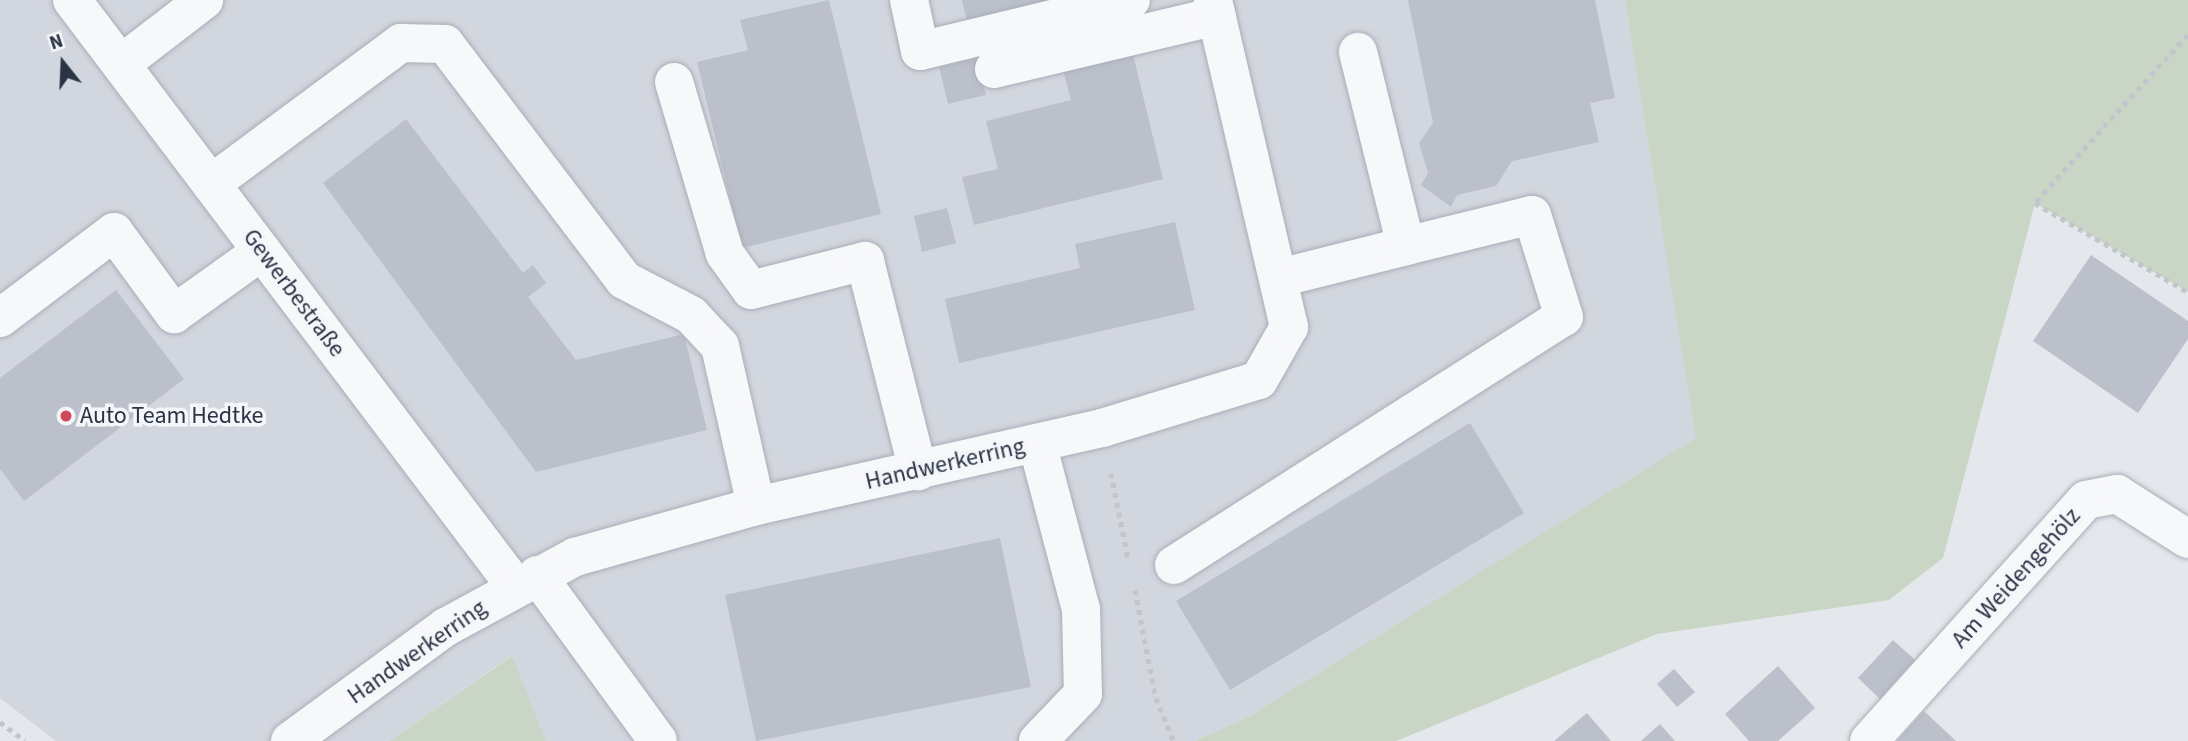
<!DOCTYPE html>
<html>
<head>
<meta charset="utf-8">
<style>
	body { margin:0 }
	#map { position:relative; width:2188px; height:741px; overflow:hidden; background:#e4e7ec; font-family:"Source Sans 3",sans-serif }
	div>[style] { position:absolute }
	.built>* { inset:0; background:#d2d6de }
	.green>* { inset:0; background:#c9d6c5 }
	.building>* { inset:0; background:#bbc0ca }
	.path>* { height:4.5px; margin-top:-2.25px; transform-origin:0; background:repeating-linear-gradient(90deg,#c2c5cb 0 5px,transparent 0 10px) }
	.roads { filter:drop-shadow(0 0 2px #a9aeb7) drop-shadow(0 0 2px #a9aeb7) }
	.minor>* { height:38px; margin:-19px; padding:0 19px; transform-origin:19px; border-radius:19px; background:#f7f8fa }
	.dots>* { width:19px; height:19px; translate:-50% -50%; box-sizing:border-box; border:4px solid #f4f6f9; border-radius:50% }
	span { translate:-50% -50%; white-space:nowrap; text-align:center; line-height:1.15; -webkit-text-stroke:7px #f4f6f9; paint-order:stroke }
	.street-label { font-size:24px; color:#2b3445 }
	.poi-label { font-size:24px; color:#2b3445 }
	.left { translate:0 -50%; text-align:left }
	.north { position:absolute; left:28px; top:28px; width:70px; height:70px; -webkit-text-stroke:5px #f4f6f9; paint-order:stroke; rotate:342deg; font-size:19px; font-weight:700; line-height:28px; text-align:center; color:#2b3445 }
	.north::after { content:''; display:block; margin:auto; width:24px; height:32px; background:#2b3445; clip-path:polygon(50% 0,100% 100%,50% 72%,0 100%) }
</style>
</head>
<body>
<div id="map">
	<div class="built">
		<div style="clip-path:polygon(0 0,1625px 0,1697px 438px,1248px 717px,1195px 741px,546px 741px,511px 656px,389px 741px,56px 741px,0 698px)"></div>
	</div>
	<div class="green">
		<div style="clip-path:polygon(1625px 0,2188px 0,2188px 292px,2035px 203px,1943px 558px,1889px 600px,1657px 634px,1396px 741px,1195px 741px,1248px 717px,1696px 438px)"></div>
		<div style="clip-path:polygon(512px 656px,546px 741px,389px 741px)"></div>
	</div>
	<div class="building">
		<div style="clip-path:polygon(829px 0,881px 214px,742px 248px,697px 62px,748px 50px,740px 20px)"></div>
		<div style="clip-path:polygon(962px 0,1093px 0,969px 30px)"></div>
		<div style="clip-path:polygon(1408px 0,1595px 0,1615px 98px,1590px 103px,1599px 142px,1512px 161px,1496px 186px,1457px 195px,1451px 207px,1421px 185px,1428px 173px,1419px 143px,1433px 123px)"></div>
		<div style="clip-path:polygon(1131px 46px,1163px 179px,974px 225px,962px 177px,998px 169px,986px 121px,1071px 100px,1061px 62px)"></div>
		<div style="clip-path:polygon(977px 58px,986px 95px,948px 104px,939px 67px)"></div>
		<div style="clip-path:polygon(406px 119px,523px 273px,533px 265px,546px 283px,528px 297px,576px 360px,684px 334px,707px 430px,536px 472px,323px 183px)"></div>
		<div style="clip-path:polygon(947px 208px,956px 243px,922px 252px,914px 216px)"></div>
		<div style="clip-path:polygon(1175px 222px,1195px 310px,959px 363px,945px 299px,1080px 268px,1075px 244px)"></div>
		<div style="clip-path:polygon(2091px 255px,2188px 321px,2188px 339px,2138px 413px,2033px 341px)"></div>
		<div style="clip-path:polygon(116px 290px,184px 379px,24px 501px,0 469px,0 378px)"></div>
		<div style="clip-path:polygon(1470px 423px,1524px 513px,1230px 690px,1176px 601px)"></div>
		<div style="clip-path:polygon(1000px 538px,1031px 687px,756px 741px,725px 595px)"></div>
		<div style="clip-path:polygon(1893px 640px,1915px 660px,1880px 699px,1858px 678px)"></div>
		<div style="clip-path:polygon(1778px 666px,1815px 708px,1778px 741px,1749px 741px,1725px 714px)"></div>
		<div style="clip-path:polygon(1674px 669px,1695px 692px,1677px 707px,1657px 684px)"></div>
		<div style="clip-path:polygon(1924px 711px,1956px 741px,1897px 741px)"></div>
		<div style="clip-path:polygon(1587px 713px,1611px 741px,1554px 741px)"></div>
		<div style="clip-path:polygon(1660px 724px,1675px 741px,1641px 741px)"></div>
	</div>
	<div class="path">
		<div style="left:2188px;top:35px;width:227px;rotate:132.3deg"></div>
		<div style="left:2035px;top:203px;width:177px;rotate:30.2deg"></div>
		<div style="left:1111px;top:473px;width:86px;rotate:78.6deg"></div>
		<div style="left:1135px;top:590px;width:110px;rotate:79deg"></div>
		<div style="left:1156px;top:698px;width:47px;rotate:67.3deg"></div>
		<div style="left:0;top:722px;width:31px;rotate:37deg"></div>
	</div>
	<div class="roads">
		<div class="minor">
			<div style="left:72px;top:0;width:735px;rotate:52.91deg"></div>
			<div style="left:909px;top:0;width:52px;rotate:77.8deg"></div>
			<div style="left:920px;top:51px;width:217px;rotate:-13.6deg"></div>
			<div style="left:121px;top:64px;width:105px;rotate:-37.6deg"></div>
			<div style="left:994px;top:69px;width:229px;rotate:-13.4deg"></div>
			<div style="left:674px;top:82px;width:179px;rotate:73.5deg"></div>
			<div style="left:725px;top:254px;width:44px;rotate:54.2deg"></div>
			<div style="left:751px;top:290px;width:118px;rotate:-14.3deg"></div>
			<div style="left:865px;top:261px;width:217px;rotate:75.8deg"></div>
			<div style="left:211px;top:184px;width:237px;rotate:-36.6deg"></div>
			<div style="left:401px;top:43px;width:44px;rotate:1.3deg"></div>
			<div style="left:445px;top:44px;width:296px;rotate:52.8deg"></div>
			<div style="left:624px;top:280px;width:76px;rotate:27.6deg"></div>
			<div style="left:691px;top:315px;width:42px;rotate:46.9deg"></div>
			<div style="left:720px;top:346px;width:164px;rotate:77.3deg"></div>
			<div style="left:1279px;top:278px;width:131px;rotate:-14.1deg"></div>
			<div style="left:1406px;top:246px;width:200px;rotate:-103.9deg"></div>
			<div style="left:0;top:318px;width:143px;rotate:-37deg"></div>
			<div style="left:114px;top:232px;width:102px;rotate:53.8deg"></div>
			<div style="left:174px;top:314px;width:108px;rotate:-35.6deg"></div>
			<div style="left:1037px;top:443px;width:172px;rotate:75.2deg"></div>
			<div style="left:1081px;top:609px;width:85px;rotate:88.7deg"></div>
			<div style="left:1083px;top:694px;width:65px;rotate:133.8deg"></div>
			<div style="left:1174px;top:565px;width:462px;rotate:-32.5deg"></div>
			<div style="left:1564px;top:317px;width:107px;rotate:-107.4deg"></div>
			<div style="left:1532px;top:215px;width:130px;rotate:166.2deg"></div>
			<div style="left:537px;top:575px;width:205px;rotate:53.9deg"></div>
			<div style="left:290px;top:741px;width:193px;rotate:-36.2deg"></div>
			<div style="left:446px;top:627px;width:147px;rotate:-28.5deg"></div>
			<div style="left:575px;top:557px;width:188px;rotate:-15.7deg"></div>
			<div style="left:756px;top:506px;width:355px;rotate:-12.7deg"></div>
			<div style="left:1102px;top:428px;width:164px;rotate:-17deg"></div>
			<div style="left:1259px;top:380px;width:61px;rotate:-60.5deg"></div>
			<div style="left:1289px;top:327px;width:336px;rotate:-103.1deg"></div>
			<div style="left:1869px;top:741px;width:324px;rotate:-48deg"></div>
			<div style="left:2086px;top:500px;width:32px;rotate:-11deg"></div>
			<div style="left:2117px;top:494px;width:84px;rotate:32.4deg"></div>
		</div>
	</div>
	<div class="dots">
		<div style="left:66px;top:416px;background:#d1495b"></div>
	</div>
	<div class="street-label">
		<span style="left:294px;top:293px;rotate:53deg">Gewerbestraße</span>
		<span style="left:945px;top:464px;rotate:-13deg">Handwerkerring</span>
		<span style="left:2016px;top:578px;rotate:-48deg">Am Weidengehölz</span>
		<span style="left:417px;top:652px;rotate:-35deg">Handwerkerring</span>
	</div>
	<div class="poi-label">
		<span class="left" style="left:80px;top:416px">Auto Team Hedtke</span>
	</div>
	<div class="north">N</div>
</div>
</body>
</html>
